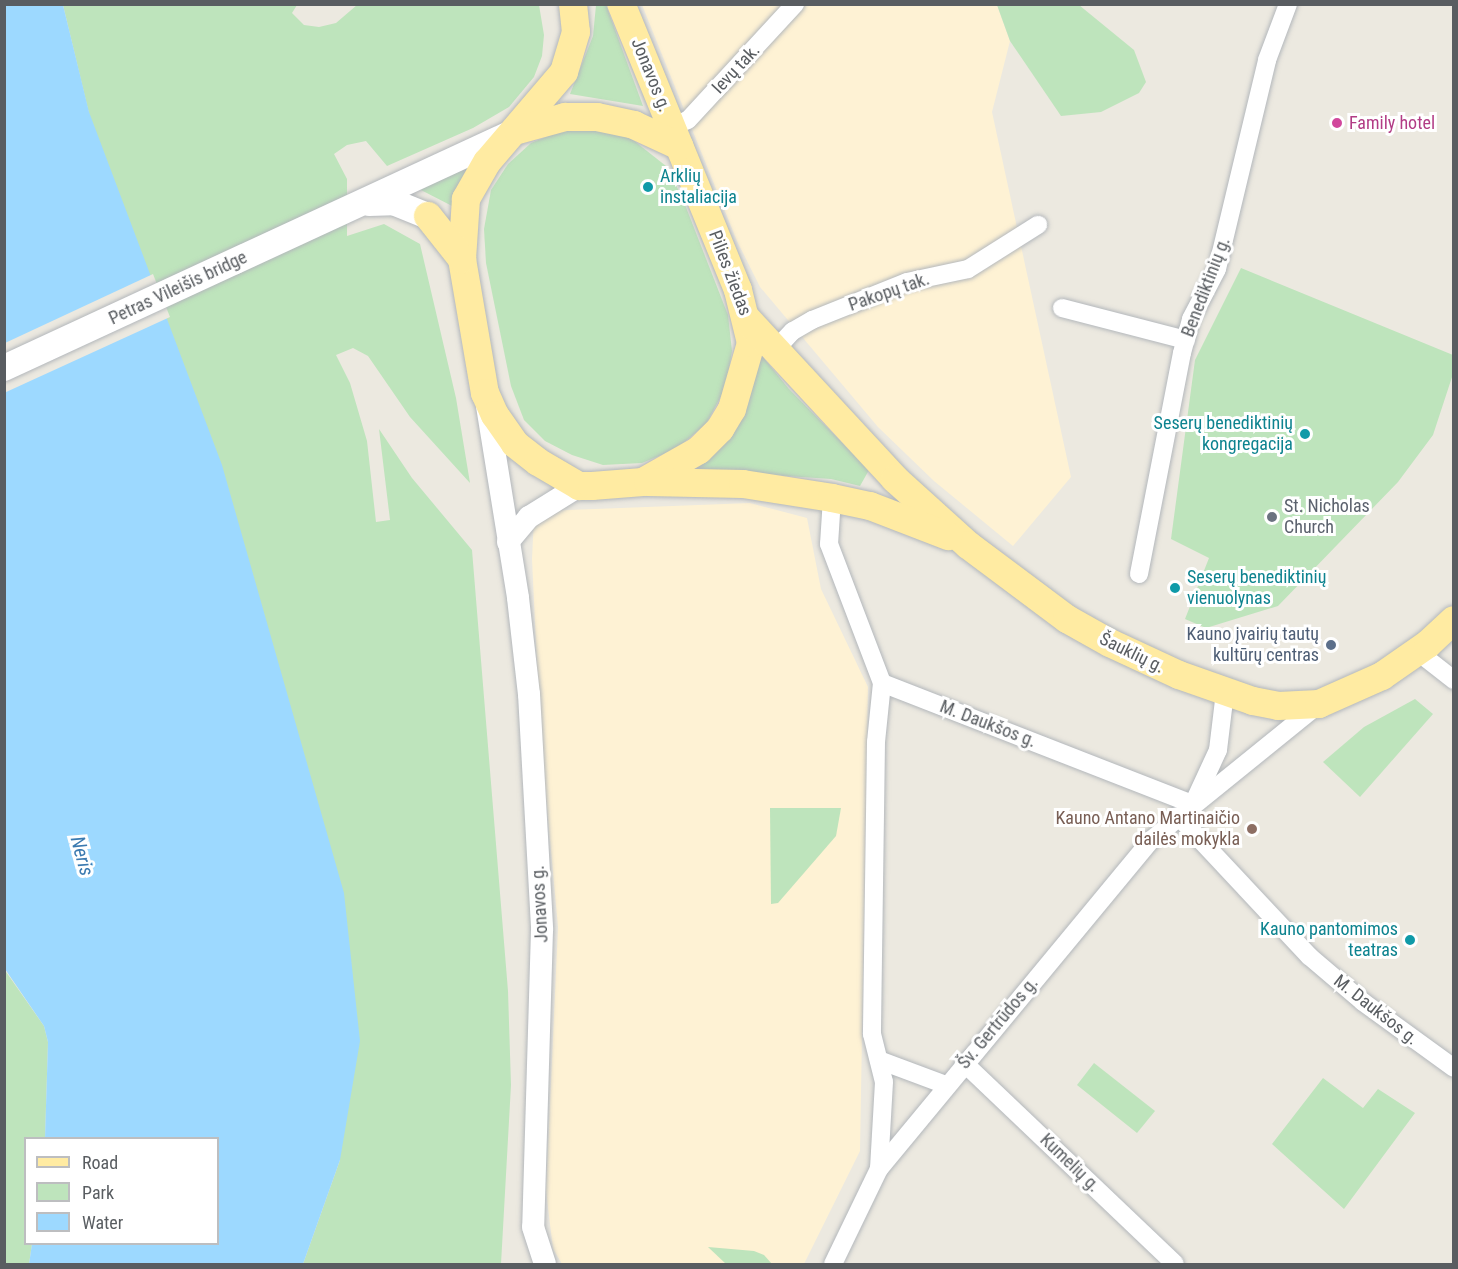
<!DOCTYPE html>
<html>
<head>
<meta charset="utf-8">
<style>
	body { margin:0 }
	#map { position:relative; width:1458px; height:1269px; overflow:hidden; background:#ece9e0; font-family:"Roboto Condensed",sans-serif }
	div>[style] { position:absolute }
	.commercial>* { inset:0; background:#fef2d4 }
	.green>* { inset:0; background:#bee4bc }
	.water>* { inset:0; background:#9dd9ff }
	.pier>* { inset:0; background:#ece9e0 }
	.roads { filter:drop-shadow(0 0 2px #b3b7bb) drop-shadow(0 0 2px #b3b7bb) }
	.minor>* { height:18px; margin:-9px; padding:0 9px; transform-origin:9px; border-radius:9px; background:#fff }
	.tertiary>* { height:22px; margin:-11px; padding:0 11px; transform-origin:11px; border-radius:11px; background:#fff }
	.secondary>* { height:26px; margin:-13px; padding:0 13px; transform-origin:13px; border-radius:13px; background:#fff }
	.primary>* { height:28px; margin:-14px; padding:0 14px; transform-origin:14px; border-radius:14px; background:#ffeba2 }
	.dots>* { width:16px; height:16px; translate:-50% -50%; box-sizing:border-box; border:3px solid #fff; border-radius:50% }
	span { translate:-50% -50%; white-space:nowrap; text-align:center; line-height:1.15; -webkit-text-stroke:6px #fff; paint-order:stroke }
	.street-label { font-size:18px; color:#595d61 }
	.hotel-label { font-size:18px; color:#b23c85 }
	.left { translate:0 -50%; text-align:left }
	.culture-label { font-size:18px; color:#0d838f }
	.right { translate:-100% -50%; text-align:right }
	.worship-label { font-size:18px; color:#5b616d }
	.service-label { font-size:18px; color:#4e5e75 }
	.education-label { font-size:18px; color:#785e54 }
	.water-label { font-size:20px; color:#3b7ab0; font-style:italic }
	.frame { position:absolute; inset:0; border:6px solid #595d61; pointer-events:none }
	.legend { position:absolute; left:24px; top:1137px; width:195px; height:108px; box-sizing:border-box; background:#fff; border:2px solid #bdbec0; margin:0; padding:8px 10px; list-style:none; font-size:18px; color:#595d61 }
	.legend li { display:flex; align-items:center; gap:12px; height:30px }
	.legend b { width:30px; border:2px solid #bdbec0 }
</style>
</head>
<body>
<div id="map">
	<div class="commercial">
		<div style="clip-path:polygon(642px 5px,997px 5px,1010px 41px,992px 112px,1071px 477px,1013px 546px,934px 481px,878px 427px,760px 287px,737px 241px)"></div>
		<div style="clip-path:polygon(750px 503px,807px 518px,821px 589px,868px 687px,860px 1151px,804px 1264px,562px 1264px,553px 1249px,546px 1191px,558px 927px,540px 731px,532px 559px,534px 517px,543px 511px)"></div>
	</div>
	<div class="green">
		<div style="clip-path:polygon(63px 5px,297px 5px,292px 13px,304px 25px,319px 27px,336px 23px,357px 5px,539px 5px,544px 35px,542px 56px,534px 77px,509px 107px,473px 128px,387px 166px,366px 141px,347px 145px,334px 154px,347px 179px,347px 236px,384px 224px,420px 244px,456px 398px,470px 483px,410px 417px,368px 356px,353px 348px,336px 355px,350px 383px,367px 441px,376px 522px,390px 520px,379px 429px,412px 478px,472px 550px,508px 991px,511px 1085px,501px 1264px,303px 1264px,340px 1160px)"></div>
		<div style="clip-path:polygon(596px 5px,606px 5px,643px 106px,570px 94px,593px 36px)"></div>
		<div style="clip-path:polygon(997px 5px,1079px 5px,1134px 50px,1146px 82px,1139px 93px,1101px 112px,1061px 116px,1010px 41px)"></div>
		<div style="clip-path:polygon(596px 127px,628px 136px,666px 166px,682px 197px,728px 315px,732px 351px,726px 387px,706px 424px,676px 449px,642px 463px,603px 465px,572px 455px,545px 441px,524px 420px,511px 386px,486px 263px,484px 229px,491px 190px,508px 164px,531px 143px,563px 130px)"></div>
		<div style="clip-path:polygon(471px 159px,456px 208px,419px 189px)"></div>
		<div style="clip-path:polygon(1241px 268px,1453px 355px,1453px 374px,1433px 435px,1398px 482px,1278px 606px,1206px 628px,1185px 619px,1209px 558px,1171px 539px,1195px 360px)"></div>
		<div style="clip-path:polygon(758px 351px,789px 389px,869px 470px,860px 486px,831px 479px,772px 475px,682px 477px)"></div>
		<div style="clip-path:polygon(1415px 699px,1433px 714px,1360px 797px,1323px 762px,1364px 727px)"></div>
		<div style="clip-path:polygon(770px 808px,841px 808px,836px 836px,778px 903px,771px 904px)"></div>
		<div style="clip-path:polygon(4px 969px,44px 1026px,48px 1042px,45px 1138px,26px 1138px,26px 1244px,32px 1244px,29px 1264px,5px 1264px)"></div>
		<div style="clip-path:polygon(1094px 1063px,1155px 1111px,1137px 1133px,1077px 1085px)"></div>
		<div style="clip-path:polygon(1323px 1078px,1363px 1108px,1378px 1089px,1415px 1113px,1344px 1209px,1272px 1144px)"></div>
		<div style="clip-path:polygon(708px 1247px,754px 1251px,764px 1255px,772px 1264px,726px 1264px)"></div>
	</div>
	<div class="water">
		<div style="clip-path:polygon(4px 5px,63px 5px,89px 112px,222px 465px,344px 893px,360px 1041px,340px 1160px,303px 1264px,29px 1264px,32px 1244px,218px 1244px,218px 1138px,45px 1138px,48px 1042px,44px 1026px,5px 969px)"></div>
	</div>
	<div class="pier">
		<div style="clip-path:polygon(153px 274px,170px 317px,4px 393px,5px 343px)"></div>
	</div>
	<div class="roads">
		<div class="minor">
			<div style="left:672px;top:127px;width:17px;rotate:-24deg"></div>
			<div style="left:688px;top:120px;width:158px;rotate:-47.3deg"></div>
			<div style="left:1062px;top:308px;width:128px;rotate:14.5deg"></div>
			<div style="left:775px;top:350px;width:26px;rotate:-47deg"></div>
			<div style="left:793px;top:331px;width:22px;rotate:-30deg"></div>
			<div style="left:812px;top:320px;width:102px;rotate:-21.8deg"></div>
			<div style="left:907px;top:282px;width:62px;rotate:-12deg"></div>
			<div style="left:968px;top:269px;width:83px;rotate:-32.2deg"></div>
			<div style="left:832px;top:498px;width:46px;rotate:93.7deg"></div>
			<div style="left:829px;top:544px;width:149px;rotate:69.1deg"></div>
			<div style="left:882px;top:683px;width:59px;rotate:95.8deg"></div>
			<div style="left:876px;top:742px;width:292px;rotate:90.8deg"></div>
			<div style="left:872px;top:1034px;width:49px;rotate:76deg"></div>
			<div style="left:884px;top:1082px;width:87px;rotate:93.3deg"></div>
			<div style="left:1139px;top:574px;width:225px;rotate:-79deg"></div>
			<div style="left:1182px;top:353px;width:35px;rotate:-75deg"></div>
			<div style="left:1191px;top:319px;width:56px;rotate:-62.5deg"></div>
			<div style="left:1217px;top:269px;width:215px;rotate:-76.5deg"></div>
			<div style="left:1267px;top:60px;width:60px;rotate:-69.4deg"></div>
			<div style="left:1418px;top:652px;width:46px;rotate:37.9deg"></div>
			<div style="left:882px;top:683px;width:334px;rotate:21.3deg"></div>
			<div style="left:1194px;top:802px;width:57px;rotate:-65.2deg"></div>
			<div style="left:1218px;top:750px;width:58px;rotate:-83.1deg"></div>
			<div style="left:1178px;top:816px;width:192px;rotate:46.9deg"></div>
			<div style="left:1309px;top:956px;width:71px;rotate:40.4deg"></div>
			<div style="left:1363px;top:1002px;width:112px;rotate:36deg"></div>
			<div style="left:879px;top:1060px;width:72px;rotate:20.5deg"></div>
			<div style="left:964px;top:1063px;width:291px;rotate:43.6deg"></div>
			<div style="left:833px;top:1264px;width:106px;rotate:-64.2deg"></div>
			<div style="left:879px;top:1169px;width:427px;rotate:-50.4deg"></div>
			<div style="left:1151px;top:840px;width:216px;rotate:-39deg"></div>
		</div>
		<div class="tertiary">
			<div style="left:487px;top:406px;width:194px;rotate:80.8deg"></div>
			<div style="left:518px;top:598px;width:97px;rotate:83.5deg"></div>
			<div style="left:529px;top:694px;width:236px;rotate:86.8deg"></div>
			<div style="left:542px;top:930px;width:297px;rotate:91.7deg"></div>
			<div style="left:533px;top:1227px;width:39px;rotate:72deg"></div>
			<div style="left:508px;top:542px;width:33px;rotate:-50deg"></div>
			<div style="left:529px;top:517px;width:59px;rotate:-31.8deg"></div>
		</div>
		<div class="secondary">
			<div style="left:369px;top:203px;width:24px;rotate:-2deg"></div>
			<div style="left:393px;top:202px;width:38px;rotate:22deg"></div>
			<div style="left:4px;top:368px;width:560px;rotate:-24.83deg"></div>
		</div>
		<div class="primary">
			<div style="left:573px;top:4px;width:28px;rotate:84deg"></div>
			<div style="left:576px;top:32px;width:42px;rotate:106.7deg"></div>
			<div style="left:564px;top:72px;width:118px;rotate:130.5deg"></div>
			<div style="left:487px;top:162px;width:43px;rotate:119.6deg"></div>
			<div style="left:466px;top:199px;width:60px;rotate:93.8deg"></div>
			<div style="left:462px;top:259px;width:136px;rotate:80.3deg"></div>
			<div style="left:485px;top:393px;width:24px;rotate:66deg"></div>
			<div style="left:495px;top:415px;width:35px;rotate:55deg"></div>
			<div style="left:515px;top:444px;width:29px;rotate:38deg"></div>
			<div style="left:538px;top:462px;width:48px;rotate:30.3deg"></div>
			<div style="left:579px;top:486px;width:13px"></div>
			<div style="left:592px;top:486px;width:51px;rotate:-4.5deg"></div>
			<div style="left:643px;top:482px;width:64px;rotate:-29.7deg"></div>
			<div style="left:699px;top:450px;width:30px;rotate:-45deg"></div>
			<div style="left:720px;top:429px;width:23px;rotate:-59deg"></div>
			<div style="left:732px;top:409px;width:69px;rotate:-73.9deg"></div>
			<div style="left:751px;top:343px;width:55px;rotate:-103.8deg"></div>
			<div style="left:738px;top:290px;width:309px;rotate:-112.2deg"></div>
			<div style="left:518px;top:130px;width:49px;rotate:-15.5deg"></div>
			<div style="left:565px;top:117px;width:32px"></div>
			<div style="left:597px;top:117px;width:38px;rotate:12deg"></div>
			<div style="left:634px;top:125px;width:50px;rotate:25deg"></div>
			<div style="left:428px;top:216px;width:55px;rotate:51.7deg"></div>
			<div style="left:748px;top:320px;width:217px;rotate:47.2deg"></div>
			<div style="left:895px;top:479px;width:98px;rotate:42.1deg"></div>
			<div style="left:968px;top:545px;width:124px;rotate:36.8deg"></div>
			<div style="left:1067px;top:619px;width:49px;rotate:29.2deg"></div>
			<div style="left:1110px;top:643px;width:76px;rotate:24.9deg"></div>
			<div style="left:1179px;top:675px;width:78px;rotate:19.4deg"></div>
			<div style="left:1253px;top:701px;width:25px;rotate:11deg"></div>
			<div style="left:1278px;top:706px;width:41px;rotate:-2.8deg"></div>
			<div style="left:1319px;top:704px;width:69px;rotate:-24deg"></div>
			<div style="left:1382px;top:676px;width:56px;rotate:-34.8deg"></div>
			<div style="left:1428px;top:644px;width:35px;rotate:-43deg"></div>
			<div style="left:648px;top:482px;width:95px;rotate:1.2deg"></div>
			<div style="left:743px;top:484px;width:90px;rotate:8.9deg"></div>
			<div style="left:832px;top:498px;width:39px;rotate:12deg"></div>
			<div style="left:870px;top:506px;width:84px;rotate:21deg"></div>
		</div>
	</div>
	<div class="dots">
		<div style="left:1337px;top:123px;background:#d1479c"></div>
		<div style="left:648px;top:187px;background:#0f9aa8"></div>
		<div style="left:1305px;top:434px;background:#0f9aa8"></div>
		<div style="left:1272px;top:517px;background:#6b7280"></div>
		<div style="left:1175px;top:588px;background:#0f9aa8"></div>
		<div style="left:1331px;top:645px;background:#5c6f8a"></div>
		<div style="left:1252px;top:829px;background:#8d6e63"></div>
		<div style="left:1410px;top:940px;background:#0f9aa8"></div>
	</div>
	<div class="street-label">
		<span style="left:736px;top:69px;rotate:-47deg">Ievų tak.</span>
		<span style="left:651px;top:75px;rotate:68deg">Jonavos g.</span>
		<span style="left:730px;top:273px;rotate:69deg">Pilies žiedas</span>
		<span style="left:1206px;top:287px;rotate:-69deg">Benediktinių g.</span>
		<span style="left:178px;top:288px;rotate:-25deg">Petras Vileišis bridge</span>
		<span style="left:889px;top:292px;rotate:-19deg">Pakopų tak.</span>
		<span style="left:1132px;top:653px;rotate:26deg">Šauklių g.</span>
		<span style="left:988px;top:724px;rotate:21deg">M. Daukšos g.</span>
		<span style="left:540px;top:904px;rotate:-93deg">Jonavos g.</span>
		<span style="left:1376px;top:1010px;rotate:38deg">M. Daukšos g.</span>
		<span style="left:998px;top:1023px;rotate:-50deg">Šv. Gertrūdos g.</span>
		<span style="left:1070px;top:1163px;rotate:44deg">Kumelių g.</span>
	</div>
	<div class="hotel-label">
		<span class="left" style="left:1349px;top:123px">Family hotel</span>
	</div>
	<div class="culture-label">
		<span class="left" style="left:660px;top:187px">Arklių<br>instaliacija</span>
		<span class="right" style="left:1293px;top:434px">Seserų benediktinių<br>kongregacija</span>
		<span class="left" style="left:1187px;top:588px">Seserų benediktinių<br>vienuolynas</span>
		<span class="right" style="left:1398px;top:940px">Kauno pantomimos<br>teatras</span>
	</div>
	<div class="worship-label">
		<span class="left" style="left:1284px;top:517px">St. Nicholas<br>Church</span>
	</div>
	<div class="service-label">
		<span class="right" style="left:1319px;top:645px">Kauno įvairių tautų<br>kultūrų centras</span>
	</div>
	<div class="education-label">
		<span class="right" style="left:1240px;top:829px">Kauno Antano Martinaičio<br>dailės mokykla</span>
	</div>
	<div class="water-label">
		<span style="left:82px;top:856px;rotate:75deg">Neris</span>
	</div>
	<div class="frame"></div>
	<ul class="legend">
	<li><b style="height:8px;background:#ffeba2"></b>Road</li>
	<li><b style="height:16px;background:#bee4bc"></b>Park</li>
	<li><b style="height:16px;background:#9dd9ff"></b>Water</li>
	</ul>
</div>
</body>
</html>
